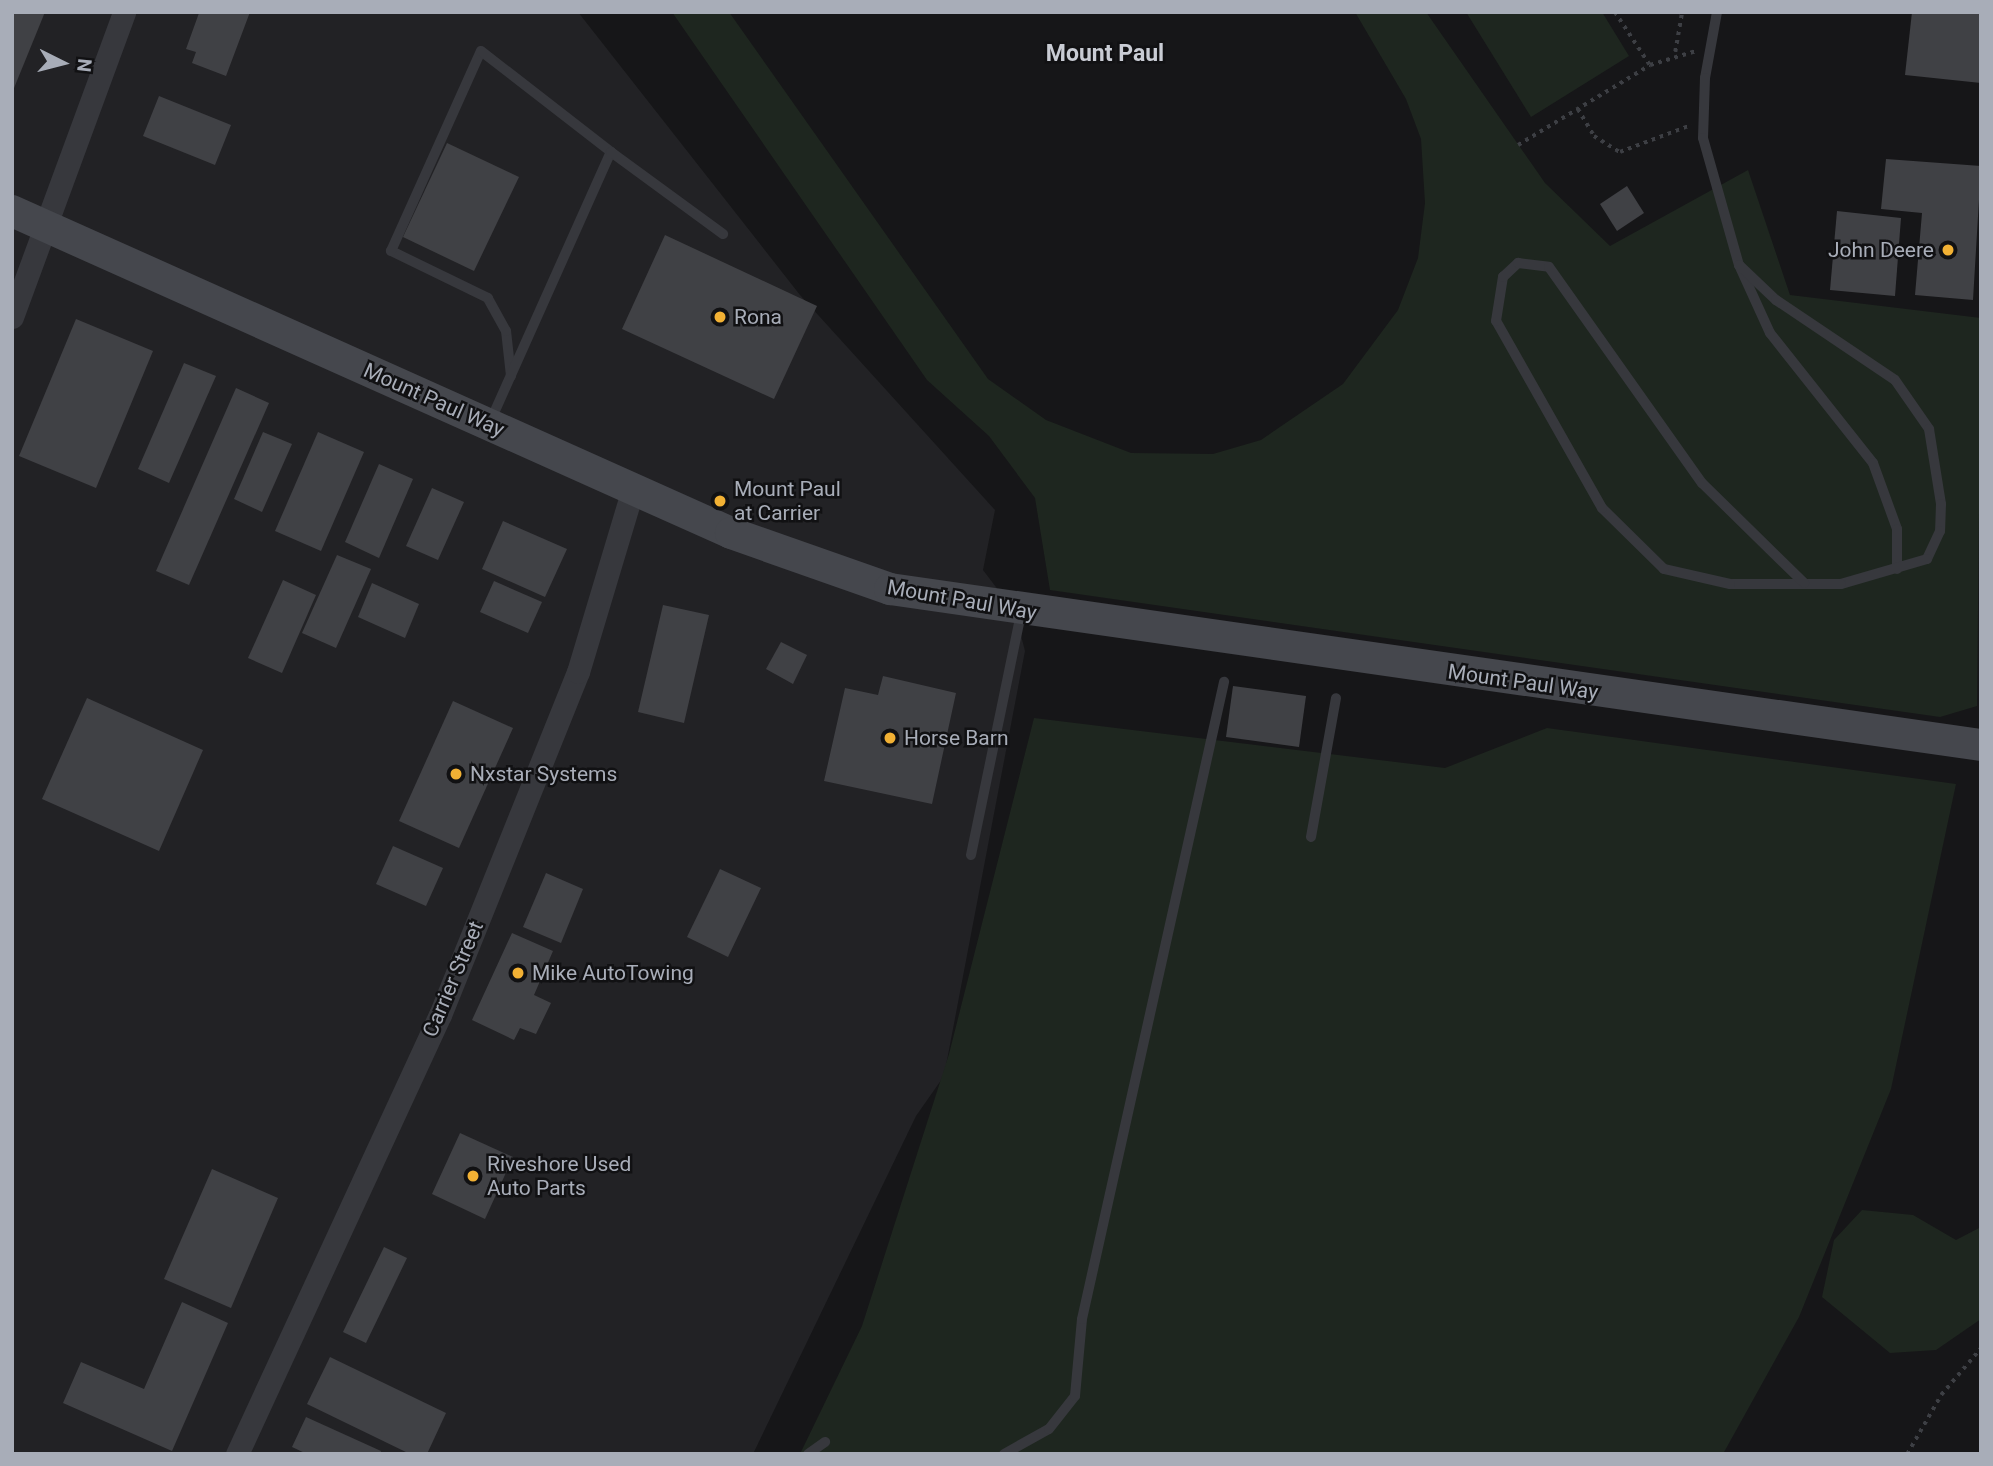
<!DOCTYPE html>
<html>
<head>
<meta charset="utf-8">
<style>
	body { margin:0 }
	#map { position:relative; width:1993px; height:1466px; overflow:hidden; background:#161618; font-family:Roboto,sans-serif }
	div>[style] { position:absolute }
	.built>* { inset:0; background:#222225 }
	.green>* { inset:0; background:#1e261f }
	.building>* { inset:0; background:#404145 }
	.path>* { height:3.5px; margin-top:-1.75px; transform-origin:0; background:repeating-linear-gradient(90deg,#3d3f44 0 3.5px,transparent 0 8.5px) }
	.lane>* { height:10px; margin:-5px; padding:0 5px; transform-origin:5px; border-radius:5px; background:#37383d }
	.street>* { height:23px; margin:-11.5px; padding:0 11.5px; transform-origin:11.5px; border-radius:11.5px; background:#37383d }
	.secondary>* { height:32px; margin:-16px; padding:0 16px; transform-origin:16px; border-radius:16px; background:#45474d }
	.dots>* { width:19px; height:19px; translate:-50% -50%; box-sizing:border-box; border:4px solid #111113; border-radius:50% }
	span { translate:-50% -50%; white-space:nowrap; text-align:center; line-height:1.15; -webkit-text-stroke:5px #111113; paint-order:stroke }
	.poi-label { font-size:21px; color:#a8adb8 }
	.right { translate:-100% -50%; text-align:right }
	.left { translate:0 -50%; text-align:left }
	.street-label { font-size:21px; color:#a8adb8 }
	.neighbourhood-label { font-size:23px; color:#c9ccd4; font-weight:700 }
	.frame { position:absolute; inset:0; border:14px solid #a8adb8; pointer-events:none }
	.north { position:absolute; left:28px; top:28px; width:70px; height:70px; -webkit-text-stroke:5px #111113; paint-order:stroke; rotate:96deg; font-size:19px; font-weight:700; line-height:28px; text-align:center; color:#a8adb8 }
	.north::after { content:''; display:block; margin:auto; width:24px; height:32px; background:#a8adb8; clip-path:polygon(50% 0,100% 100%,50% 72%,0 100%) }
</style>
</head>
<body>
<div id="map">
	<div class="built">
		<div style="clip-path:polygon(12px 12px,578px 12px,800px 295px,995px 510px,983px 570px,1015px 612px,1025px 651px,944px 1076px,916px 1116px,753px 1454px,12px 1454px)"></div>
	</div>
	<div class="green">
		<div style="clip-path:polygon(672px 12px,729px 12px,988px 379px,1046px 420px,1131px 453px,1213px 454px,1261px 440px,1343px 384px,1398px 310px,1418px 258px,1425px 203px,1421px 139px,1406px 99px,1355px 12px,1426px 12px,1545px 183px,1610px 246px,1748px 170px,1790px 295px,1981px 318px,1977px 706px,1940px 717px,1050px 590px,1035px 498px,989px 436px,927px 380px)"></div>
		<div style="clip-path:polygon(1466px 12px,1602px 12px,1629px 56px,1531px 117px)"></div>
		<div style="clip-path:polygon(1034px 718px,1445px 768px,1547px 728px,1956px 784px,1891px 1089px,1799px 1317px,1723px 1454px,800px 1454px,862px 1326px,949px 1054px)"></div>
		<div style="clip-path:polygon(1862px 1210px,1913px 1215px,1956px 1240px,1981px 1227px,1981px 1319px,1936px 1350px,1890px 1353px,1822px 1297px,1834px 1240px)"></div>
	</div>
	<div class="building">
		<div style="clip-path:polygon(12px 12px,45px 12px,12px 93px)"></div>
		<div style="clip-path:polygon(211px 12px,250px 12px,226px 76px,192px 63px,196px 52px,186px 49px,199px 13px)"></div>
		<div style="clip-path:polygon(1912px 12px,1981px 12px,1981px 83px,1905px 75px)"></div>
		<div style="clip-path:polygon(159px 96px,231px 125px,215px 165px,143px 136px)"></div>
		<div style="clip-path:polygon(447px 143px,519px 177px,474px 271px,403px 237px)"></div>
		<div style="clip-path:polygon(1886px 159px,1981px 166px,1973px 300px,1915px 295px,1922px 213px,1881px 209px)"></div>
		<div style="clip-path:polygon(1627px 186px,1644px 213px,1617px 231px,1600px 204px)"></div>
		<div style="clip-path:polygon(1837px 211px,1901px 218px,1895px 296px,1830px 290px)"></div>
		<div style="clip-path:polygon(665px 235px,817px 306px,774px 399px,622px 329px)"></div>
		<div style="clip-path:polygon(76px 319px,153px 351px,96px 488px,19px 456px)"></div>
		<div style="clip-path:polygon(184px 363px,216px 376px,169px 483px,138px 469px)"></div>
		<div style="clip-path:polygon(236px 388px,269px 403px,189px 585px,156px 571px)"></div>
		<div style="clip-path:polygon(263px 432px,292px 444px,262px 512px,234px 499px)"></div>
		<div style="clip-path:polygon(318px 432px,364px 452px,321px 551px,275px 531px)"></div>
		<div style="clip-path:polygon(379px 464px,413px 479px,379px 558px,345px 542px)"></div>
		<div style="clip-path:polygon(432px 488px,464px 502px,438px 560px,406px 546px)"></div>
		<div style="clip-path:polygon(503px 521px,567px 549px,545px 597px,482px 569px)"></div>
		<div style="clip-path:polygon(337px 555px,371px 569px,336px 648px,302px 633px)"></div>
		<div style="clip-path:polygon(283px 580px,316px 595px,282px 673px,248px 658px)"></div>
		<div style="clip-path:polygon(494px 581px,542px 602px,528px 633px,480px 612px)"></div>
		<div style="clip-path:polygon(372px 583px,419px 604px,405px 638px,358px 617px)"></div>
		<div style="clip-path:polygon(663px 605px,709px 615px,684px 723px,638px 712px)"></div>
		<div style="clip-path:polygon(781px 642px,807px 655px,793px 684px,766px 669px)"></div>
		<div style="clip-path:polygon(883px 676px,956px 693px,932px 804px,824px 781px,845px 688px,878px 695px)"></div>
		<div style="clip-path:polygon(1233px 686px,1306px 696px,1299px 747px,1226px 737px)"></div>
		<div style="clip-path:polygon(87px 698px,203px 750px,159px 851px,42px 799px)"></div>
		<div style="clip-path:polygon(453px 701px,513px 728px,459px 848px,399px 821px)"></div>
		<div style="clip-path:polygon(393px 846px,443px 868px,426px 906px,376px 884px)"></div>
		<div style="clip-path:polygon(720px 869px,761px 888px,728px 957px,687px 937px)"></div>
		<div style="clip-path:polygon(546px 873px,583px 889px,561px 943px,523px 927px)"></div>
		<div style="clip-path:polygon(512px 933px,553px 951px,534px 995px,551px 1003px,536px 1034px,520px 1028px,514px 1040px,472px 1020px)"></div>
		<div style="clip-path:polygon(460px 1133px,513px 1157px,485px 1219px,432px 1194px)"></div>
		<div style="clip-path:polygon(212px 1169px,278px 1198px,231px 1308px,164px 1279px)"></div>
		<div style="clip-path:polygon(384px 1247px,407px 1258px,366px 1343px,343px 1332px)"></div>
		<div style="clip-path:polygon(182px 1302px,228px 1323px,172px 1451px,63px 1403px,81px 1362px,144px 1389px)"></div>
		<div style="clip-path:polygon(330px 1357px,446px 1413px,427px 1454px,410px 1454px,307px 1404px)"></div>
		<div style="clip-path:polygon(306px 1417px,381px 1451px,380px 1454px,307px 1454px,292px 1447px)"></div>
	</div>
	<div class="path">
		<div style="left:1615px;top:12px;width:64px;rotate:56.6deg"></div>
		<div style="left:1675px;top:52px;width:41px;rotate:-80.1deg"></div>
		<div style="left:1578px;top:109px;width:31px;rotate:59deg"></div>
		<div style="left:1594px;top:136px;width:31px;rotate:32deg"></div>
		<div style="left:1620px;top:152px;width:76px;rotate:-20.8deg"></div>
		<div style="left:1518px;top:145px;width:154px;rotate:-31.2deg"></div>
		<div style="left:1650px;top:65px;width:48px;rotate:-16.9deg"></div>
		<div style="left:1907px;top:1454px;width:68px;rotate:-60deg"></div>
		<div style="left:1941px;top:1395px;width:62px;rotate:-49.6deg"></div>
	</div>
	<div class="lane">
		<div style="left:1717px;top:12px;width:67px;rotate:100.3deg"></div>
		<div style="left:1705px;top:78px;width:60px;rotate:91.9deg"></div>
		<div style="left:1703px;top:138px;width:132px;rotate:74.2deg"></div>
		<div style="left:1739px;top:265px;width:75px;rotate:65.5deg"></div>
		<div style="left:1770px;top:333px;width:166px;rotate:51.6deg"></div>
		<div style="left:1873px;top:463px;width:70px;rotate:70deg"></div>
		<div style="left:1897px;top:529px;width:40px;rotate:90deg"></div>
		<div style="left:1739px;top:265px;width:51px;rotate:43.4deg"></div>
		<div style="left:1776px;top:300px;width:143px;rotate:33.9deg"></div>
		<div style="left:1895px;top:380px;width:60px;rotate:55.2deg"></div>
		<div style="left:1929px;top:429px;width:76px;rotate:80.9deg"></div>
		<div style="left:1941px;top:504px;width:27px;rotate:92deg"></div>
		<div style="left:1940px;top:531px;width:31px;rotate:115deg"></div>
		<div style="left:1927px;top:559px;width:90px;rotate:163.8deg"></div>
		<div style="left:1841px;top:584px;width:111px;rotate:180deg"></div>
		<div style="left:1730px;top:584px;width:68px;rotate:-167.2deg"></div>
		<div style="left:1664px;top:569px;width:87px;rotate:-135.5deg"></div>
		<div style="left:1602px;top:508px;width:215px;rotate:-119.5deg"></div>
		<div style="left:1496px;top:321px;width:45px;rotate:-81deg"></div>
		<div style="left:1503px;top:277px;width:21px;rotate:-43deg"></div>
		<div style="left:1518px;top:263px;width:31px;rotate:7deg"></div>
		<div style="left:1549px;top:267px;width:265px;rotate:54.7deg"></div>
		<div style="left:1702px;top:483px;width:143px;rotate:44.4deg"></div>
		<div style="left:511px;top:376px;width:45px;rotate:-96.3deg"></div>
		<div style="left:506px;top:331px;width:38px;rotate:-119deg"></div>
		<div style="left:488px;top:298px;width:108px;rotate:-154.1deg"></div>
		<div style="left:391px;top:251px;width:219px;rotate:-65.8deg"></div>
		<div style="left:481px;top:51px;width:165px;rotate:37.8deg"></div>
		<div style="left:490px;top:422px;width:296px;rotate:-65.9deg"></div>
		<div style="left:611px;top:152px;width:139px;rotate:36.2deg"></div>
		<div style="left:1311px;top:837px;width:141px;rotate:-79.8deg"></div>
		<div style="left:971px;top:855px;width:247px;rotate:-78.3deg"></div>
		<div style="left:808px;top:1454px;width:21px;rotate:-35deg"></div>
		<div style="left:1004px;top:1454px;width:51px;rotate:-29.1deg"></div>
		<div style="left:1049px;top:1429px;width:42px;rotate:-51.8deg"></div>
		<div style="left:1075px;top:1396px;width:77px;rotate:-84.8deg"></div>
		<div style="left:1082px;top:1319px;width:653px;rotate:-77.43deg"></div>
	</div>
	<div class="street">
		<div style="left:12px;top:317px;width:325px;rotate:-69.8deg"></div>
		<div style="left:237px;top:1454px;width:484px;rotate:-65.2deg"></div>
		<div style="left:440px;top:1015px;width:370px;rotate:-68.1deg"></div>
		<div style="left:578px;top:672px;width:191px;rotate:-73.3deg"></div>
	</div>
	<div class="secondary">
		<div style="left:12px;top:211px;width:788px;rotate:24.12deg"></div>
		<div style="left:731px;top:533px;width:169px;rotate:19.4deg"></div>
		<div style="left:890px;top:589px;width:1102px;rotate:8.14deg"></div>
	</div>
	<div class="dots">
		<div style="left:1948px;top:250px;background:#f2b134"></div>
		<div style="left:720px;top:317px;background:#f2b134"></div>
		<div style="left:720px;top:501px;background:#f2b134"></div>
		<div style="left:890px;top:738px;background:#f2b134"></div>
		<div style="left:456px;top:774px;background:#f2b134"></div>
		<div style="left:518px;top:973px;background:#f2b134"></div>
		<div style="left:473px;top:1176px;background:#f2b134"></div>
	</div>
	<div class="poi-label">
		<span class="right" style="left:1934px;top:250px">John Deere</span>
		<span class="left" style="left:734px;top:317px">Rona</span>
		<span class="left" style="left:734px;top:501px">Mount Paul<br>at Carrier</span>
		<span class="left" style="left:904px;top:738px">Horse Barn</span>
		<span class="left" style="left:470px;top:774px">Nxstar Systems</span>
		<span class="left" style="left:532px;top:973px">Mike AutoTowing</span>
		<span class="left" style="left:487px;top:1176px">Riveshore Used<br>Auto Parts</span>
	</div>
	<div class="street-label">
		<span style="left:434px;top:400px;rotate:24deg">Mount Paul Way</span>
		<span style="left:962px;top:600px;rotate:10deg">Mount Paul Way</span>
		<span style="left:1523px;top:682px;rotate:8deg">Mount Paul Way</span>
		<span style="left:453px;top:979px;rotate:-67deg">Carrier Street</span>
	</div>
	<div class="neighbourhood-label">
		<span style="left:1105px;top:54px">Mount Paul</span>
	</div>
	<div class="frame"></div>
	<div class="north">N</div>
</div>
</body>
</html>
